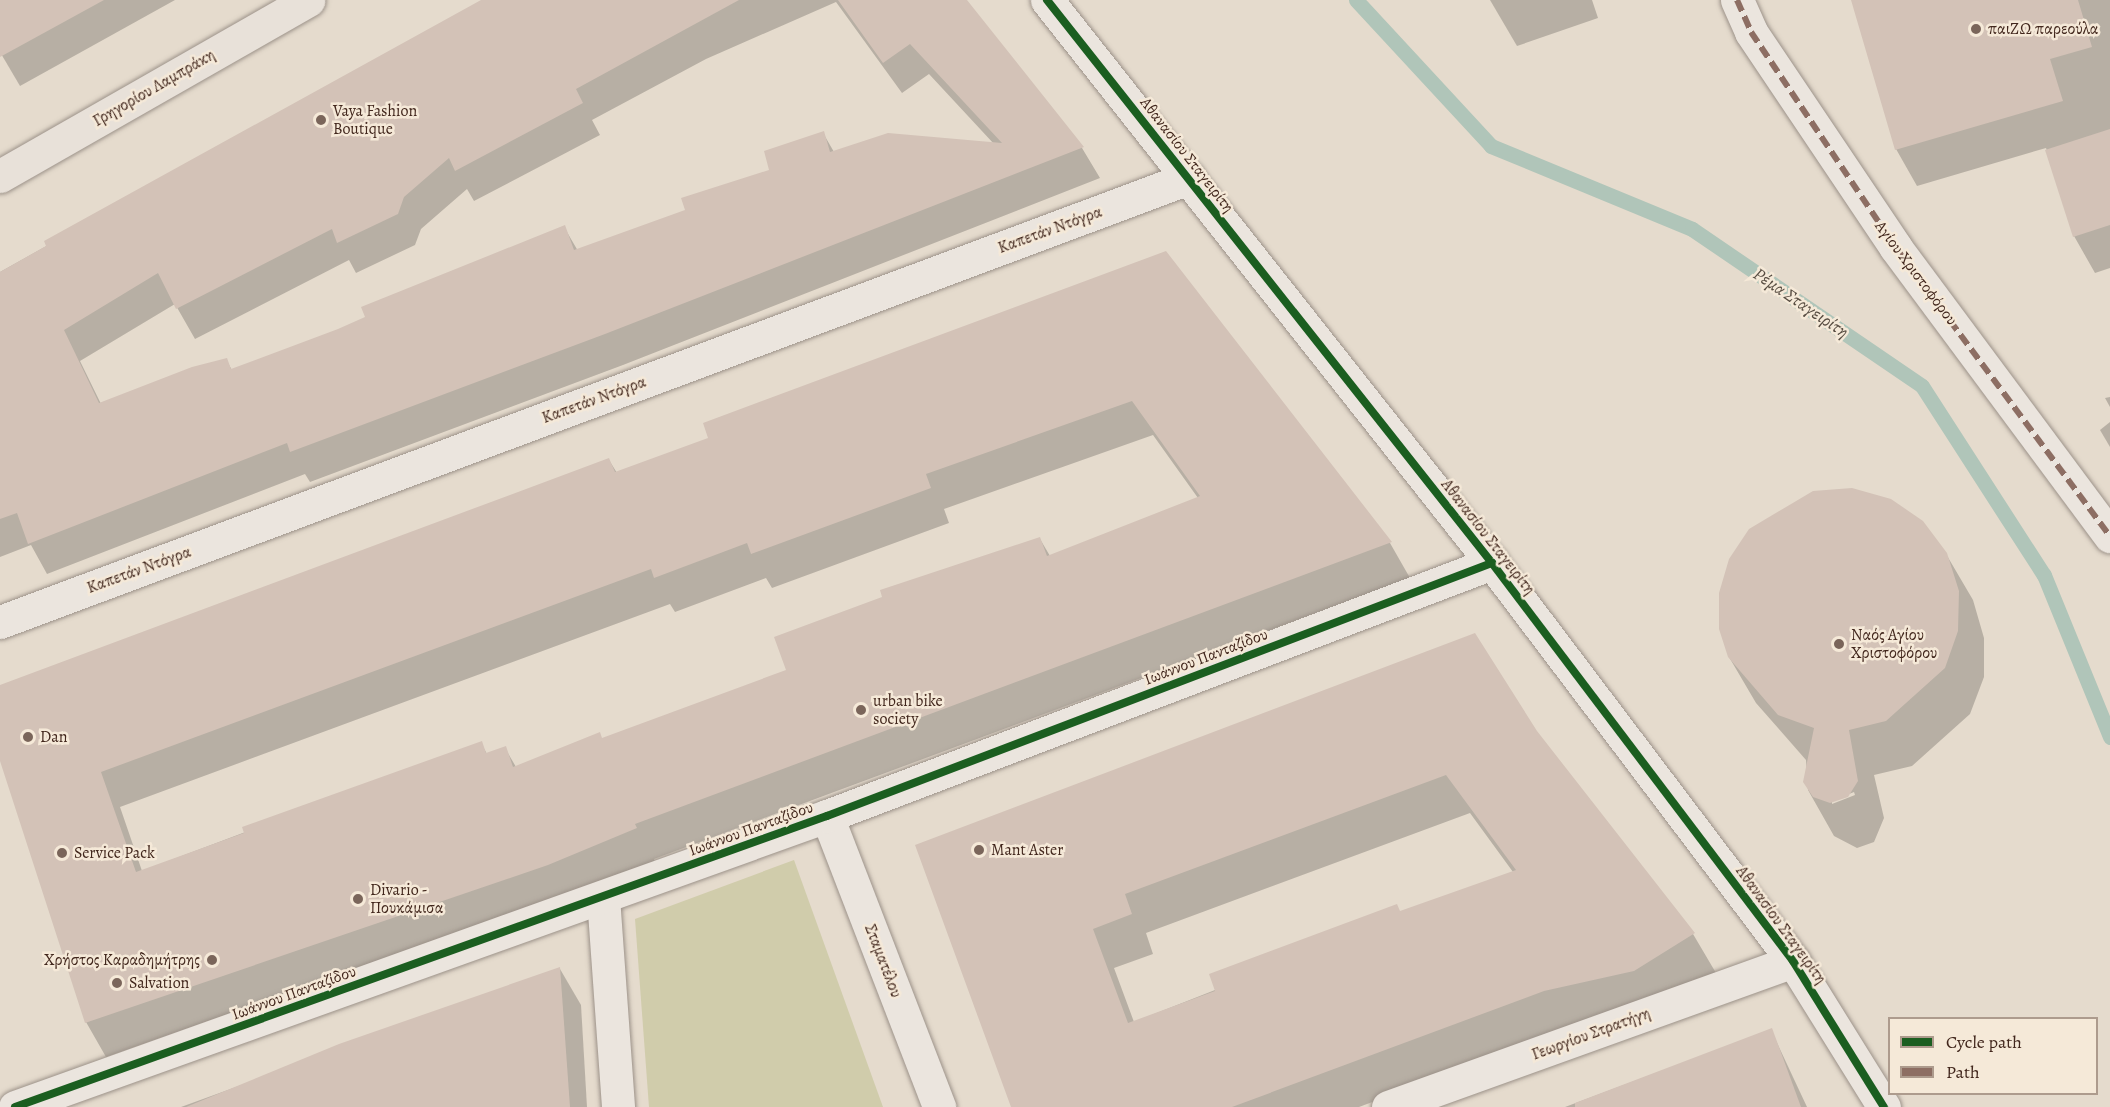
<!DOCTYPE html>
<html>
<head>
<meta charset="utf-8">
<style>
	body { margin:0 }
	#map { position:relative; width:2110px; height:1107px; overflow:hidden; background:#e5dbcd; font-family:Alegreya,serif }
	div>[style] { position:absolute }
	.green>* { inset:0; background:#d0ccab }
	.shadow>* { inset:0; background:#0003 }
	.stream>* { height:15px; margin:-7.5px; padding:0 7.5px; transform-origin:7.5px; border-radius:7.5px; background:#b0c5b9 }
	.building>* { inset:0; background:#d3c2b7 }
	.roads { filter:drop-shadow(0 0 2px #9c9289) drop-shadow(0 0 2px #9c9289) }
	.minor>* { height:33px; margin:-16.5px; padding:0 16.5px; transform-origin:16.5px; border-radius:16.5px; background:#ebe5de }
	.major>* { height:33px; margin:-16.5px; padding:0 16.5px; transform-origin:16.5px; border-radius:16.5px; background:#e8e1d9 }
	.quiet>* { height:6px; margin-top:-3px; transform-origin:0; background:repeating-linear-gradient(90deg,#8d6e63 0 12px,transparent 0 18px) }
	.cycleway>* { height:8px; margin:-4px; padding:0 4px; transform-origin:4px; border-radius:4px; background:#1b5e20 }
	.dots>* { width:16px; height:16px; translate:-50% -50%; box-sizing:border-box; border:3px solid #f5e9d8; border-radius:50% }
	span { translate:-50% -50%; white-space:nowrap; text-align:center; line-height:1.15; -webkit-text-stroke:5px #f5e9d8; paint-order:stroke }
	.poi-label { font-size:16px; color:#41261c }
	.left { translate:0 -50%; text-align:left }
	.right { translate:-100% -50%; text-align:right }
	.street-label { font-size:16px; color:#41261c }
	.water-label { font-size:18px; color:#574c41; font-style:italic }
	.legend { position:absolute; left:1888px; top:1017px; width:210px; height:78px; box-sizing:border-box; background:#f5e9d8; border:2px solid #ad9b8d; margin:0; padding:8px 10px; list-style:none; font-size:18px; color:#41261c }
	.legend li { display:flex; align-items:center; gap:12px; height:30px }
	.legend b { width:30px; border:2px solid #ad9b8d }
</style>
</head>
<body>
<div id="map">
	<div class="green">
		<div style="clip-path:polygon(794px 860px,883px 1107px,649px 1107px,635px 919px)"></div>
	</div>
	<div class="shadow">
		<div style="clip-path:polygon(0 0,175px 0,20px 86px,0 52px)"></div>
		<div style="clip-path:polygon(evenodd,486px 0,966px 0,1082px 148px,1100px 178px,623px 365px,310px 482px,305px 474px,47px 574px,31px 545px,0 557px,0 272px,486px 0,836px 2px,902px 93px,929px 74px,994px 144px,834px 152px,823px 133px,771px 171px,687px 211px,578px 251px,564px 227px,339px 330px,232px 370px,226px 360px,101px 404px,80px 361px,175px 304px,195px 339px,349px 260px,356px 273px,415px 245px,421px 229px,467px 189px,474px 201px,600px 135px,592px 120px,706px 59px,836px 2px)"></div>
		<div style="clip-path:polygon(1490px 0,1592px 0,1598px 18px,1517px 46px)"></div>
		<div style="clip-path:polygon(1853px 0,2110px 0,2110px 268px,2095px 273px,2074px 236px,2046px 148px,1917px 186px,1896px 149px)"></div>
		<div style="clip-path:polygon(evenodd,1165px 252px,1390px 543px,1410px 578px,654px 859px,655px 863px,106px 1057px,86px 1022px,0 755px,0 686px,609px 460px,617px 473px,710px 439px,1165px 252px,1153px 435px,1198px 498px,1050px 556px,1040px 539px,788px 671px,602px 739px,516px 767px,505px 748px,487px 754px,481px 743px,142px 871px,120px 807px,670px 604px,675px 612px,766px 578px,772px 588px,949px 523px,944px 509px,1153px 435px)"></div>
		<div style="clip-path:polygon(2110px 397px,2110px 407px,2105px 398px)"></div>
		<div style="clip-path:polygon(2110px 422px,2110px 447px,2100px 430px)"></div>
		<div style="clip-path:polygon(evenodd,1946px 554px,1973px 600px,1984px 638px,1984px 677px,1970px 714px,1912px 766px,1874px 775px,1884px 818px,1874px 842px,1857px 848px,1834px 836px,1808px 790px,1806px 760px,1756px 703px,1729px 657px,1946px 554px,1854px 792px,1855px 795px,1832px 804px,1832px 801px,1854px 792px)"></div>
		<div style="clip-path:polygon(evenodd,1536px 732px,1693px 934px,1716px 973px,1359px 1107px,1013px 1107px,917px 846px,1536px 732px,1470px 813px,1513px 872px,1134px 1022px,1114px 968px,1153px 954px,1146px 933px,1470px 813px)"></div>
		<div style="clip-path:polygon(560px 969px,581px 1005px,587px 1107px,181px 1107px)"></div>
		<div style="clip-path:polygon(1771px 1030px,1807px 1107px,1565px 1107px)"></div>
	</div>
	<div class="stream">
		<div style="left:1356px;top:0;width:199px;rotate:47.2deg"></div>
		<div style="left:1491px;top:146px;width:217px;rotate:22.4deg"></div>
		<div style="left:1692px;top:229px;width:278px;rotate:34.3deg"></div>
		<div style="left:1922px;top:386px;width:225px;rotate:57.2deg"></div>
		<div style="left:2044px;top:575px;width:175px;rotate:67.8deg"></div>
	</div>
	<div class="building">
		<div style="clip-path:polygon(0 0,104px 0,0 57px)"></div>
		<div style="clip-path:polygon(481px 0,739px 0,576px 89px,583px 103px,455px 171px,449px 158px,404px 197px,398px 214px,337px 243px,332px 229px,176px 309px,158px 273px,64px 330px,99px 403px,192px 367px,227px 358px,231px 369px,338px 329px,365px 317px,361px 307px,565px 225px,574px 250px,685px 210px,681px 198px,769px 170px,764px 151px,824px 131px,830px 152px,888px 133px,1002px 143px,910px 44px,883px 63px,838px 0,967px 0,1084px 147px,605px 334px,290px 452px,287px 443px,28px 544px,17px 513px,0 519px,0 272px,46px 246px,44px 241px)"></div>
		<div style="clip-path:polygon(1851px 0,2078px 0,2092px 47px,2050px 59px,2063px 101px,1895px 150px)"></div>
		<div style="clip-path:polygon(2110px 129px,2110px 225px,2073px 237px,2045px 150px)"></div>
		<div style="clip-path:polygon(evenodd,1166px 251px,1392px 542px,635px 824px,637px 828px,548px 865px,85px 1023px,0 761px,0 685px,609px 458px,615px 472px,708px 438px,703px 423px,1166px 251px,1132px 401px,1200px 496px,1047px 556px,1040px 537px,880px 590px,882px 597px,774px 637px,786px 670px,602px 738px,600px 732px,513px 767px,506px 746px,486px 753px,482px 741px,242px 827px,244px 833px,136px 872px,101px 772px,651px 569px,654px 578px,747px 543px,751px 554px,931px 488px,926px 474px,1132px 401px)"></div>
		<div style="clip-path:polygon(1852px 488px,1891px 499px,1923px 521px,1947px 553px,1959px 591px,1958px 631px,1945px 668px,1886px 721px,1849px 730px,1858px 781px,1848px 797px,1830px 803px,1813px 797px,1803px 782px,1814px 728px,1778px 715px,1728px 657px,1719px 629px,1719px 593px,1729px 559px,1749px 529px,1813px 491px)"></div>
		<div style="clip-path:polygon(evenodd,1475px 633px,1537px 731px,1695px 933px,1634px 971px,1544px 991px,1232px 1107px,1011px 1107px,915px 845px,1475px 633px,1446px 775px,1516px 870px,1400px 911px,1397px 904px,1209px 974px,1215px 991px,1128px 1023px,1093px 929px,1132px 914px,1125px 894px,1446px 775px)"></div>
		<div style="clip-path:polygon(560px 967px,570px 1107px,186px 1107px,339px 1044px)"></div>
		<div style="clip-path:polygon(1772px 1028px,1801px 1107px,1575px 1107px,1575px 1103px)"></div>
	</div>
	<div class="roads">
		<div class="minor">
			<div style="left:1047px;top:0;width:718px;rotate:51.68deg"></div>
			<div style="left:1492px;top:563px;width:499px;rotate:52.9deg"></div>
			<div style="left:1793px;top:961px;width:172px;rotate:58.1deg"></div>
			<div style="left:1737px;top:0;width:35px;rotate:66deg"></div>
			<div style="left:1751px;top:32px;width:260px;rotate:56.1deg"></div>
			<div style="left:1896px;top:248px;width:359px;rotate:53.4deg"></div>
			<div style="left:0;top:622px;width:1269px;rotate:-20.48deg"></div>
			<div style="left:827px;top:816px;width:312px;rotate:68.9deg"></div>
			<div style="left:603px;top:897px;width:211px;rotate:85.9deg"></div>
			<div style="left:15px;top:1107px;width:863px;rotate:-19.72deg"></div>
			<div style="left:827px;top:816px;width:712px;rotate:-20.83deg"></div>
			<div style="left:1388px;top:1107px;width:431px;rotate:-19.8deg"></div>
		</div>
		<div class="major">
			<div style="left:0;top:176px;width:355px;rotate:-29.7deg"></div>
		</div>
	</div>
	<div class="quiet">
		<div style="left:1737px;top:0;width:35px;rotate:66deg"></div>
		<div style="left:1751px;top:32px;width:260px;rotate:56.1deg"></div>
		<div style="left:1896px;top:248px;width:359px;rotate:53.4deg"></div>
	</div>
	<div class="cycleway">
		<div style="left:1047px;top:0;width:718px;rotate:51.68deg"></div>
		<div style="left:1492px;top:563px;width:499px;rotate:52.9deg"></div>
		<div style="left:1793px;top:961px;width:172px;rotate:58.1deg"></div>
		<div style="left:15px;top:1107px;width:863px;rotate:-19.72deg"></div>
		<div style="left:827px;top:816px;width:712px;rotate:-20.83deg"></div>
	</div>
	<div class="dots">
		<div style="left:1976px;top:29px;background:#7a655a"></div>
		<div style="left:321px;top:120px;background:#7a655a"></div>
		<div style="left:1839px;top:644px;background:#7a655a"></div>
		<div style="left:861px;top:710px;background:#7a655a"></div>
		<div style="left:28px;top:737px;background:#7a655a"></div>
		<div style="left:979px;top:850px;background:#7a655a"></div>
		<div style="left:62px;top:853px;background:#7a655a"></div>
		<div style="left:358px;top:899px;background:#7a655a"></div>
		<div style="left:212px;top:960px;background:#7a655a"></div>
		<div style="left:117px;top:983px;background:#7a655a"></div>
	</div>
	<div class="poi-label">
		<span class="left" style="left:1988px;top:29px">παιΖΩ παρεούλα</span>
		<span class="left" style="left:333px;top:120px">Vaya Fashion<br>Boutique</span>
		<span class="left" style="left:1851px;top:644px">Ναός Αγίου<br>Χριστοφόρου</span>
		<span class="left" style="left:873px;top:710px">urban bike<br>society</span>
		<span class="left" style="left:40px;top:737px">Dan</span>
		<span class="left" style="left:991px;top:850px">Mant Aster</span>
		<span class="left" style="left:74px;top:853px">Service Pack</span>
		<span class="left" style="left:370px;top:899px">Divario -<br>Πουκάμισα</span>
		<span class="right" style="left:200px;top:960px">Χρήστος Καραδημήτρης</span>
		<span class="left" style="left:129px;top:983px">Salvation</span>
	</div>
	<div class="street-label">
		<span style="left:154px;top:88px;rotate:-30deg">Γρηγορίου Λαμπράκη</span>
		<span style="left:1187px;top:155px;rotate:52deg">Αθανασίου Σταγειρίτη</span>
		<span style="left:1050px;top:230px;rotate:-20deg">Καπετάν Ντόγρα</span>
		<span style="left:1916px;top:273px;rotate:53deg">Αγίου Χριστοφόρου</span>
		<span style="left:594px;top:400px;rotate:-20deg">Καπετάν Ντόγρα</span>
		<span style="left:1488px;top:537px;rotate:52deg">Αθανασίου Σταγειρίτη</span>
		<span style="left:139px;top:570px;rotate:-20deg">Καπετάν Ντόγρα</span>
		<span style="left:1206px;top:657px;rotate:-21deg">Ιωάννου Πανταζίδου</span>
		<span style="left:751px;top:829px;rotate:-20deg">Ιωάννου Πανταζίδου</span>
		<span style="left:1781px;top:925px;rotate:54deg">Αθανασίου Σταγειρίτη</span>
		<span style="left:883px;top:961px;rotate:69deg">Σταματέλου</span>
		<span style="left:294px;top:993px;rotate:-20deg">Ιωάννου Πανταζίδου</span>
		<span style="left:1591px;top:1034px;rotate:-20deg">Γεωργίου Στρατήγη</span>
	</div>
	<div class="water-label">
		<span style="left:1801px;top:303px;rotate:34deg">Ρέμα Σταγειρίτη</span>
	</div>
	<ul class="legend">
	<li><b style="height:8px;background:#1b5e20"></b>Cycle path</li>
	<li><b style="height:8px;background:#8d6e63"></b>Path</li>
	</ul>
</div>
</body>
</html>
